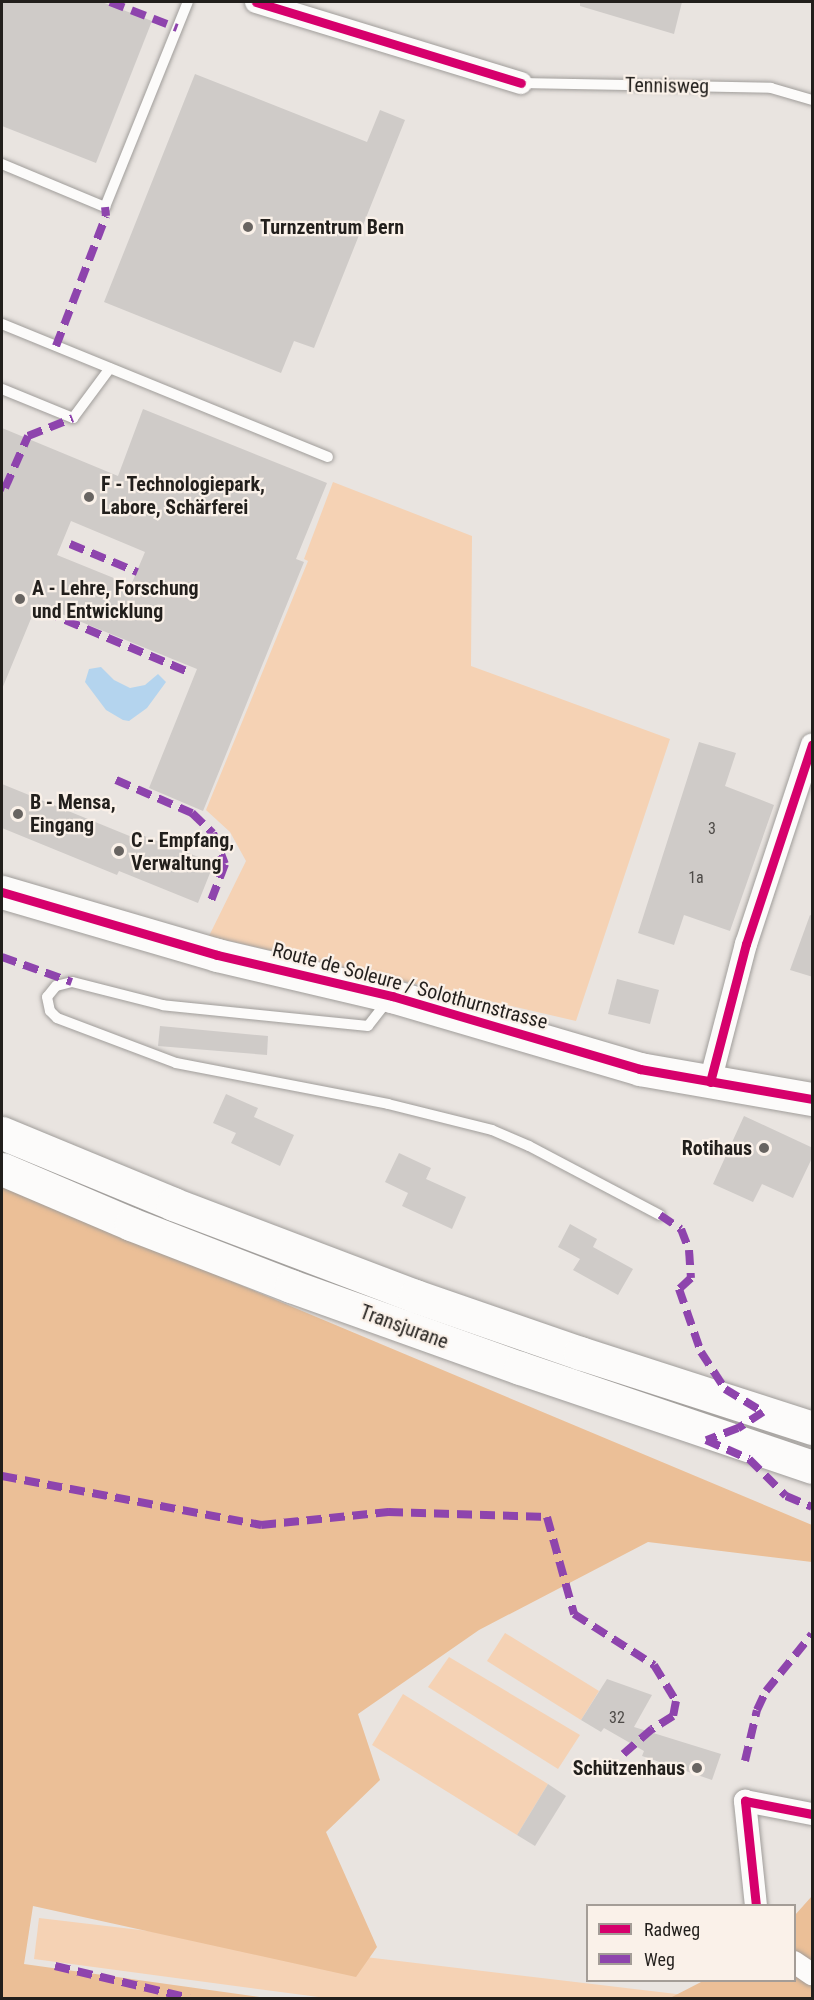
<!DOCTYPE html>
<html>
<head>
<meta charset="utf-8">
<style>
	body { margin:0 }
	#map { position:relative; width:814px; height:2000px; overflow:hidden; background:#e9e4e0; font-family:"Roboto Condensed",sans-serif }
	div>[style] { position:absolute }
	.green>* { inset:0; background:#f5d2b4 }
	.forest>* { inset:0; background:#ebbf97 }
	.water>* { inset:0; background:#b4d4ee }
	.building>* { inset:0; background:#cfcbc8 }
	.roads { filter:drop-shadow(0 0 2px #a09d9a) drop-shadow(0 0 2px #a09d9a) }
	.lane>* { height:10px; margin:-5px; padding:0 5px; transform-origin:5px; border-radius:5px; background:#fcfbfa }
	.street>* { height:22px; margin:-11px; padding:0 11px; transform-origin:11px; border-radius:11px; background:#fcfbfa }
	.primary>* { height:33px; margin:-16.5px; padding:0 16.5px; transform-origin:16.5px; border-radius:16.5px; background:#fcfbfa }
	.highway>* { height:33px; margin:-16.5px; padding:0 16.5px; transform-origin:16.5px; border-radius:16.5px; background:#fcfbfa }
	.quiet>* { height:8px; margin-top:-4px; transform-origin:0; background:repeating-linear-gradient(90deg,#8e44ad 0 15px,transparent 0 23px) }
	.cycleway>* { height:9px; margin:-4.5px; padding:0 4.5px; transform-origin:4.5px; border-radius:4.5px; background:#d6006c }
	.dots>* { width:16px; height:16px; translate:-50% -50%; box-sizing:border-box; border:3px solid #faf1e9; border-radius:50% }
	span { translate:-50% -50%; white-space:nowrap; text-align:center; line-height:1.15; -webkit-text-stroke:4.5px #faf1e9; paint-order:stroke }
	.number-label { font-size:16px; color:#4d4a47 }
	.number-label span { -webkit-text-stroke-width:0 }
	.street-label { font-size:20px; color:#221f1c }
	.poi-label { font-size:20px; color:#221f1c; font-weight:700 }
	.left { translate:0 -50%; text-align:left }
	.right { translate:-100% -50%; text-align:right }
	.frame { position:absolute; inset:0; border:3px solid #221f1c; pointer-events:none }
	.legend { position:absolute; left:586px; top:1904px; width:210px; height:78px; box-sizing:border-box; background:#faf1e9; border:2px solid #a49d97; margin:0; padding:8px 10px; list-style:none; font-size:18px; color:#221f1c }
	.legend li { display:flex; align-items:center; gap:12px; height:30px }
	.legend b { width:30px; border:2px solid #a49d97 }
</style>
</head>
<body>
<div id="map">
	<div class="green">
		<div style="clip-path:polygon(333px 482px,472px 536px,471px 666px,670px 739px,576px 1021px,209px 936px,246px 861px,230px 832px,206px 810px,308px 561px,304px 559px)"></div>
		<div style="clip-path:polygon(505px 1633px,599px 1691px,581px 1720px,487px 1661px)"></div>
		<div style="clip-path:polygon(449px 1657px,580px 1735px,558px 1769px,428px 1687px)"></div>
		<div style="clip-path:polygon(403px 1694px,548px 1784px,517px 1835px,372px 1745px)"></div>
		<div style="clip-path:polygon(39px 1918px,710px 1998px,326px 1998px,34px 1959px)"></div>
	</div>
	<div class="forest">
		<div style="clip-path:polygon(2px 1185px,812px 1525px,812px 1562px,648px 1542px,479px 1630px,358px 1714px,380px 1780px,326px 1832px,377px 1947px,356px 1977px,33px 1906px,24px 1964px,267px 1998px,2px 1998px)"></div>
		<div style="clip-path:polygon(812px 1896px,812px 1998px,670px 1998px,703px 1981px,794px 1980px,795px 1915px)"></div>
	</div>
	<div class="water">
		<div style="clip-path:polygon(101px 667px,114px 680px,130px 688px,145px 685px,158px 674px,166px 682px,147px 708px,129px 721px,123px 720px,106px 710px,85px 682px,89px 669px)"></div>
	</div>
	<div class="building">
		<div style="clip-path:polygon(2px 2px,102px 2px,152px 21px,96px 163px,2px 126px)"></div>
		<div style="clip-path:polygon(580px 2px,682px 2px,674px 34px,580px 6px)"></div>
		<div style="clip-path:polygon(195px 74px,367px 142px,380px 110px,405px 120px,314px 348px,294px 341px,281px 373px,104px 302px)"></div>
		<div style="clip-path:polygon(evenodd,143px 409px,327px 483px,296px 559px,304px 562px,203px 811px,149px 788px,197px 669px,37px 604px,2px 689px,2px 428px,118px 476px,143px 409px,71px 521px,145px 552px,131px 585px,57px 555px,71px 521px)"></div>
		<div style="clip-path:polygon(699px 742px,736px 753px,725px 786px,774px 805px,730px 931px,684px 915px,674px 945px,638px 933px)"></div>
		<div style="clip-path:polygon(2px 784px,132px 837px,134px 832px,214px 863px,198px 903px,119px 871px,117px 875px,2px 828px)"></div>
		<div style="clip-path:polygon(810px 915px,813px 916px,813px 977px,790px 970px)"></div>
		<div style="clip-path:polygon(617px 979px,659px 990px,650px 1024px,608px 1014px)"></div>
		<div style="clip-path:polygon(160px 1026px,268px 1036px,267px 1055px,158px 1046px)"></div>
		<div style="clip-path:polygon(226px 1094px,258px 1108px,254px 1117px,294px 1135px,280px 1166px,231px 1143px,236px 1133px,213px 1123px)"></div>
		<div style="clip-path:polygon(744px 1116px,813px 1148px,813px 1156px,793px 1198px,762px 1184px,753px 1202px,713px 1184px)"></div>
		<div style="clip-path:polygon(399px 1153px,431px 1168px,426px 1179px,466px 1197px,452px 1229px,402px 1206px,408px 1193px,385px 1182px)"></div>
		<div style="clip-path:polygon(570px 1224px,597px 1239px,593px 1247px,633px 1269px,618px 1295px,573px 1270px,580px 1259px,558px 1247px)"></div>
		<div style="clip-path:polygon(607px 1679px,652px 1695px,634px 1727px,721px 1754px,712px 1780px,642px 1756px,644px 1751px,604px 1728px,601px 1732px,581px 1720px)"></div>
		<div style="clip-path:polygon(548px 1784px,566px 1796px,535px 1846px,517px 1835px)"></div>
	</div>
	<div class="roads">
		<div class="lane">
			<div style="left:521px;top:83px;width:250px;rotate:1.1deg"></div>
			<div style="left:771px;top:88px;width:43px;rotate:16.3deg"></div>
			<div style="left:2px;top:164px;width:112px;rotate:22.7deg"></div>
			<div style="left:105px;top:207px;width:221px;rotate:-68deg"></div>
			<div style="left:2px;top:324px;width:352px;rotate:22.2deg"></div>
			<div style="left:2px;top:389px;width:77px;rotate:22.2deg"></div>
			<div style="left:73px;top:418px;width:62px;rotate:-53.5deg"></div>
			<div style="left:389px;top:999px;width:34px;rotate:128deg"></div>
			<div style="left:368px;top:1026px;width:206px;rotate:-174.2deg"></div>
			<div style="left:163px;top:1005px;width:94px;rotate:-165.8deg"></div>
			<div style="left:72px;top:982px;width:16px;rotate:166deg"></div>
			<div style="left:56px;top:986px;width:14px;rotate:129deg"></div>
			<div style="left:47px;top:997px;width:14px;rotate:78deg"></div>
			<div style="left:50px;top:1011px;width:10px;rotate:45deg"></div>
			<div style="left:57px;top:1018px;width:127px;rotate:20.7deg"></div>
			<div style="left:176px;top:1063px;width:216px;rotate:10.9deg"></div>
			<div style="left:388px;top:1104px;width:107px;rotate:14deg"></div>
			<div style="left:492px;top:1130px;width:40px;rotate:23.4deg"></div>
			<div style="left:529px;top:1146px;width:148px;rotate:27.8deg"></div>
		</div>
		<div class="street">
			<div style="left:256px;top:2px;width:277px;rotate:17deg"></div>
			<div style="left:710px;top:1082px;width:143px;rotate:-75.4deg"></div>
			<div style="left:746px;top:944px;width:210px;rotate:-71.7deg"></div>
			<div style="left:756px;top:1906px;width:106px;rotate:-96deg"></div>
			<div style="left:745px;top:1801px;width:68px;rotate:11deg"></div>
			<div style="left:794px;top:1962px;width:22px;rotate:34deg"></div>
		</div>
		<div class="primary">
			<div style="left:2px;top:892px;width:224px;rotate:16.3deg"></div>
			<div style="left:217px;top:955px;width:180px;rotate:13.2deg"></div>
			<div style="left:392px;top:996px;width:259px;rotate:16.4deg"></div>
			<div style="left:640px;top:1069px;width:175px;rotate:9.9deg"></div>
		</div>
		<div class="highway">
			<div style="left:2px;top:1133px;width:185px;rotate:22.5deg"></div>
			<div style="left:173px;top:1204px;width:259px;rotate:20.8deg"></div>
			<div style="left:415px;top:1296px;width:175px;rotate:19.1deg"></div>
			<div style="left:580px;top:1353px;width:244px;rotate:17.9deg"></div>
			<div style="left:2px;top:1169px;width:140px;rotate:23.1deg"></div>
			<div style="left:131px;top:1224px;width:172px;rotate:21.2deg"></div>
			<div style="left:291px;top:1286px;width:243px;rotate:19.7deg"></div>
			<div style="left:520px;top:1368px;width:308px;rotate:18.7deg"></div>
		</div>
	</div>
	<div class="quiet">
		<div style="left:110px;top:2px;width:72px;rotate:21.2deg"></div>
		<div style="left:56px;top:346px;width:139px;rotate:-69deg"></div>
		<div style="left:106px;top:216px;width:9px;rotate:-96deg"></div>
		<div style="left:2px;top:487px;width:3px;rotate:18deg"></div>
		<div style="left:5px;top:488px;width:57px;rotate:-66.1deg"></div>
		<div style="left:28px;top:436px;width:48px;rotate:-21.8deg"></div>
		<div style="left:70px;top:544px;width:73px;rotate:22.7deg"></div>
		<div style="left:44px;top:611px;width:160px;rotate:22.9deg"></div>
		<div style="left:116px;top:780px;width:83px;rotate:23.5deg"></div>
		<div style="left:192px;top:813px;width:29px;rotate:44deg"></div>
		<div style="left:213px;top:833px;width:33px;rotate:69deg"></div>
		<div style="left:225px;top:864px;width:45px;rotate:110.9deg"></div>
		<div style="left:2px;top:957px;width:74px;rotate:19.7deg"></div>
		<div style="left:660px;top:1215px;width:25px;rotate:34deg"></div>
		<div style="left:681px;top:1229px;width:22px;rotate:69deg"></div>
		<div style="left:689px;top:1250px;width:28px;rotate:86deg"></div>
		<div style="left:691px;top:1278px;width:16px;rotate:137deg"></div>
		<div style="left:679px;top:1289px;width:67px;rotate:70.8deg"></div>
		<div style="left:701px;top:1352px;width:44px;rotate:57deg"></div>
		<div style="left:725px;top:1389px;width:44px;rotate:31.2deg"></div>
		<div style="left:763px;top:1412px;width:30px;rotate:147deg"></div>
		<div style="left:738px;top:1428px;width:34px;rotate:159deg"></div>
		<div style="left:706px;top:1440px;width:47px;rotate:23.8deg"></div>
		<div style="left:749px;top:1459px;width:52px;rotate:45deg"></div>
		<div style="left:786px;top:1496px;width:28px;rotate:23deg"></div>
		<div style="left:2px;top:1476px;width:264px;rotate:10.7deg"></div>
		<div style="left:261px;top:1525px;width:128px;rotate:-5.8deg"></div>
		<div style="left:388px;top:1512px;width:159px;rotate:1.8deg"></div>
		<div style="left:547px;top:1517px;width:101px;rotate:74.4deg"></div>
		<div style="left:574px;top:1614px;width:95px;rotate:32.5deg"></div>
		<div style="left:654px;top:1665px;width:42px;rotate:58.6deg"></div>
		<div style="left:676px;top:1701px;width:15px;rotate:101deg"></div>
		<div style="left:673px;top:1716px;width:25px;rotate:148deg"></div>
		<div style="left:652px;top:1729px;width:38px;rotate:139deg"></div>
		<div style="left:745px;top:1761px;width:52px;rotate:-76.8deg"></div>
		<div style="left:757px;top:1710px;width:21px;rotate:-65deg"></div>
		<div style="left:766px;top:1691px;width:73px;rotate:-51.1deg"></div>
		<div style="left:55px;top:1966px;width:138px;rotate:13.4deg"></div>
	</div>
	<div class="cycleway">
		<div style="left:256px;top:2px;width:277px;rotate:17deg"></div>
		<div style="left:2px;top:892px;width:224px;rotate:16.3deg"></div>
		<div style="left:217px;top:955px;width:180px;rotate:13.2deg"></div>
		<div style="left:392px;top:996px;width:259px;rotate:16.4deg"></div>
		<div style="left:640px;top:1069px;width:175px;rotate:9.9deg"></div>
		<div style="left:710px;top:1082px;width:143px;rotate:-75.4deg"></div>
		<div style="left:746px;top:944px;width:210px;rotate:-71.7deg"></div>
		<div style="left:756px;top:1906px;width:106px;rotate:-96deg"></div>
		<div style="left:745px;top:1801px;width:68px;rotate:11deg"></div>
	</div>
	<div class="dots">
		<div style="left:248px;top:227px;background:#686461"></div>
		<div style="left:89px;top:497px;background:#686461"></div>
		<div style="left:20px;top:599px;background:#686461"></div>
		<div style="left:18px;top:814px;background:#686461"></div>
		<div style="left:119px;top:851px;background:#686461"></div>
		<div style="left:764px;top:1148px;background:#686461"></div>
		<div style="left:697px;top:1768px;background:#686461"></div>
	</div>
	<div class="number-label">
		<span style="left:712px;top:829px">3</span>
		<span style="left:696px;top:878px">1a</span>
		<span style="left:617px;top:1718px">32</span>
	</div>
	<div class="street-label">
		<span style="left:667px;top:86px;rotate:1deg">Tennisweg</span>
		<span style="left:410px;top:986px;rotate:15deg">Route de Soleure / Solothurnstrasse</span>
		<span style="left:404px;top:1327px;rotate:20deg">Transjurane</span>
	</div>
	<div class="poi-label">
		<span class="left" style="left:260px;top:227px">Turnzentrum Bern</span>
		<span class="left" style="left:101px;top:496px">F - Technologiepark,<br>Labore, Schärferei</span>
		<span class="left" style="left:32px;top:600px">A - Lehre, Forschung<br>und Entwicklung</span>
		<span class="left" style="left:30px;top:814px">B - Mensa,<br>Eingang</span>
		<span class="left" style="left:131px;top:852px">C - Empfang,<br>Verwaltung</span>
		<span class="right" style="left:752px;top:1148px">Rotihaus</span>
		<span class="right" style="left:685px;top:1768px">Schützenhaus</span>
	</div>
	<div class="frame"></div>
	<ul class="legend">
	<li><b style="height:8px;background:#d6006c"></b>Radweg</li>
	<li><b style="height:8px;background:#8e44ad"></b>Weg</li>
	</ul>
</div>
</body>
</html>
